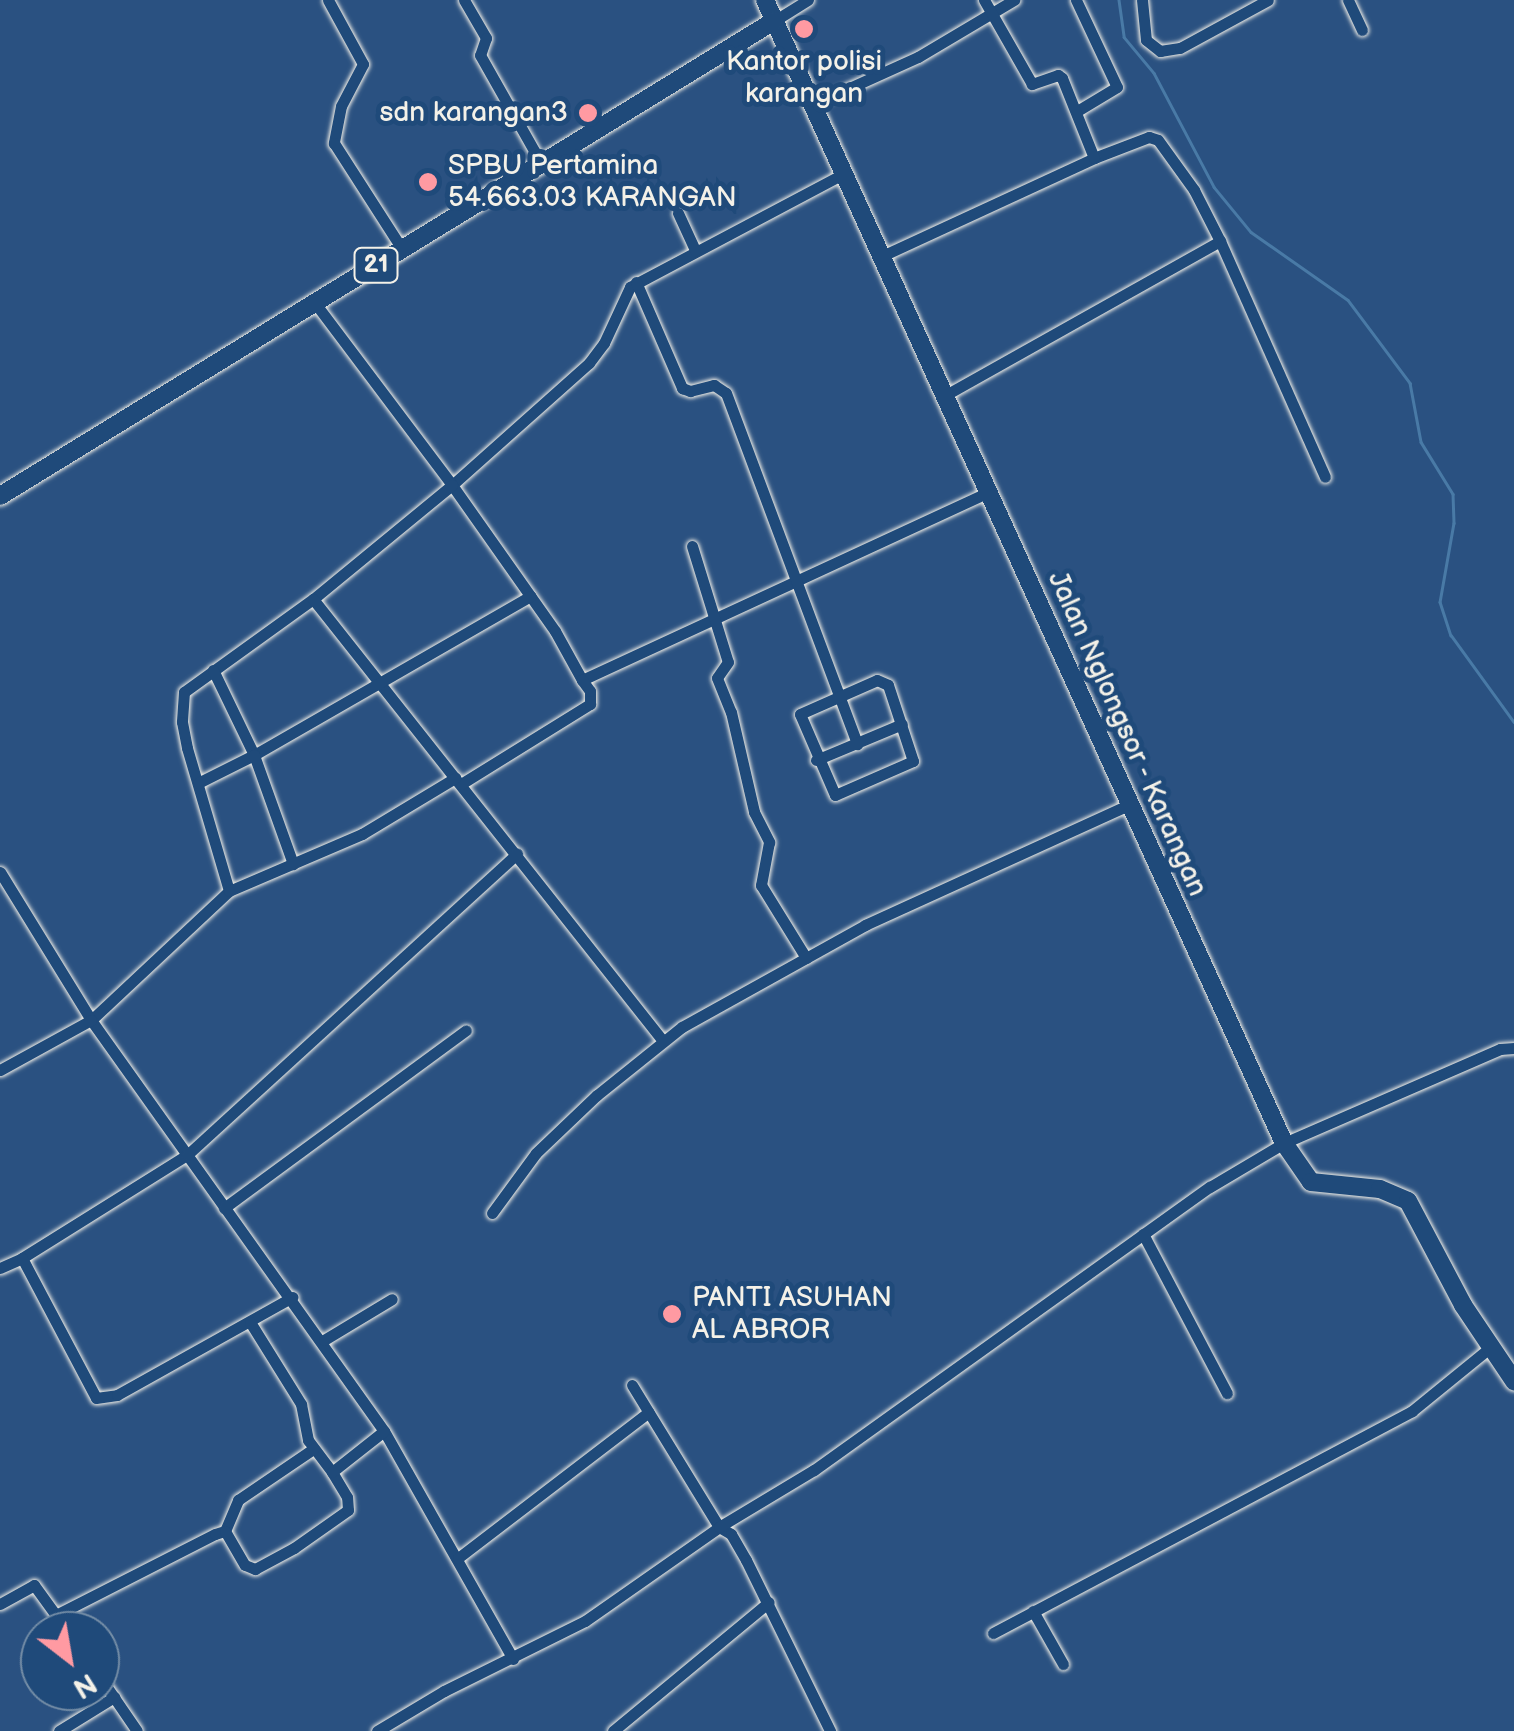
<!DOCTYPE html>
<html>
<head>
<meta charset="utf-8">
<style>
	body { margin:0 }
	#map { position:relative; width:1514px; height:1731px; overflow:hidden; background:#2a5181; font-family:"Balsamiq Sans",sans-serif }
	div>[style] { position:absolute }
	.stream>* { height:2.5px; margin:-1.25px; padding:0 1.25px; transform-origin:1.25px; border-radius:1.25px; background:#497aa6 }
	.roads { filter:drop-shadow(0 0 2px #f4f1e8) drop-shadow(0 0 2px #f4f1e8) }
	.minor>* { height:11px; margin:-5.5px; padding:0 5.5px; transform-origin:5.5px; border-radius:5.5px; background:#1f4a7a }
	.highway>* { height:18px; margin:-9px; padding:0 9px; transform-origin:9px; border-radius:9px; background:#1f4a7a }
	.dots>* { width:28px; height:28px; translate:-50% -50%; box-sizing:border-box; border:5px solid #1f4a7a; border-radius:50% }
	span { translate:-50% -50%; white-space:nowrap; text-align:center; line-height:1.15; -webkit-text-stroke:10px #1f4a7a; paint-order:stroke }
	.shield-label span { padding:2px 8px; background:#1f4a7a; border:2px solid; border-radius:8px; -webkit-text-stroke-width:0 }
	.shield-label { font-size:25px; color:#f4f1e8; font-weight:700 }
	.poi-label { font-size:28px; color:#f4f1e8 }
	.right { translate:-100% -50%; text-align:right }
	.left { translate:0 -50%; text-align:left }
	.street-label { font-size:28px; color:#f4f1e8 }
	.north { position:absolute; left:20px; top:1611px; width:100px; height:100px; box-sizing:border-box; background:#1f4a7a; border:2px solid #748da6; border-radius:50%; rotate:149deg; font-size:28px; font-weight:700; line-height:40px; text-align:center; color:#f4f1e8 }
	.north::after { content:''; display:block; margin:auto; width:35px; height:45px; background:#ff9aa2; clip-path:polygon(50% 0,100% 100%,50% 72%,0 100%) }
</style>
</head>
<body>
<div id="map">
	<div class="stream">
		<div style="left:1119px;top:0;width:37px;rotate:82deg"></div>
		<div style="left:1124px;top:37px;width:47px;rotate:50.2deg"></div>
		<div style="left:1154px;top:73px;width:129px;rotate:62.2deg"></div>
		<div style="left:1214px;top:187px;width:58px;rotate:50.6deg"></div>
		<div style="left:1251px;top:232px;width:118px;rotate:35deg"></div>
		<div style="left:1348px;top:300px;width:104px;rotate:53.2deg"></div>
		<div style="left:1410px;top:383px;width:60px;rotate:79.4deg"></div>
		<div style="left:1421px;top:442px;width:61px;rotate:58.4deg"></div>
		<div style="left:1453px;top:494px;width:29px;rotate:88deg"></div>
		<div style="left:1454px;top:523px;width:80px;rotate:100deg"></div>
		<div style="left:1440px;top:602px;width:35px;rotate:72deg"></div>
		<div style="left:1451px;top:635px;width:107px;rotate:54.1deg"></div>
	</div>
	<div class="roads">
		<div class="minor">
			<div style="left:328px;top:0;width:73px;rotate:61.3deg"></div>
			<div style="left:363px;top:64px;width:47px;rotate:117.6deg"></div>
			<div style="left:341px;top:106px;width:38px;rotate:101deg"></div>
			<div style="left:334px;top:143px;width:126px;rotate:57.3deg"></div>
			<div style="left:464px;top:0;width:44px;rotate:59.9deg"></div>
			<div style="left:486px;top:38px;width:18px;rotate:109deg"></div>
			<div style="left:480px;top:55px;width:122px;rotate:60.5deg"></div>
			<div style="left:1076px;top:0;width:96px;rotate:64.8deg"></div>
			<div style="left:1117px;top:87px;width:47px;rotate:149deg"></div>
			<div style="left:1142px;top:0;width:40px;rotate:84.3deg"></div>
			<div style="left:1146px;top:40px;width:18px;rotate:38deg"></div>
			<div style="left:1160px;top:51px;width:20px;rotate:-9deg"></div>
			<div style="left:1180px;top:48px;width:100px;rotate:-28.6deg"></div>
			<div style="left:1348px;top:0;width:33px;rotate:65deg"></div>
			<div style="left:774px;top:21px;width:40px;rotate:-32deg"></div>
			<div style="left:814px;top:104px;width:114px;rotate:-24.3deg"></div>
			<div style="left:918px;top:57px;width:112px;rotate:-30.7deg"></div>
			<div style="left:1094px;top:158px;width:59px;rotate:-20.9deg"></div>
			<div style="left:1149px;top:137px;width:9px;rotate:18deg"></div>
			<div style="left:1158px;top:140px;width:62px;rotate:54.2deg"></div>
			<div style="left:1194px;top:190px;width:57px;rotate:63deg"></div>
			<div style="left:843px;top:174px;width:241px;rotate:152.1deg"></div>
			<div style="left:630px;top:287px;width:62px;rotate:114.9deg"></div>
			<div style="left:604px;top:343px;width:25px;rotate:127deg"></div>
			<div style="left:589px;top:363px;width:183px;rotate:138.3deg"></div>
			<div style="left:452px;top:485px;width:179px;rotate:54.8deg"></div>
			<div style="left:555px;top:631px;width:56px;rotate:61.1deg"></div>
			<div style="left:582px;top:680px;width:445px;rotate:-24.8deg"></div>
			<div style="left:678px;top:213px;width:41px;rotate:65.3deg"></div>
			<div style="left:880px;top:257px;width:236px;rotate:-24.8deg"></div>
			<div style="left:1094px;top:158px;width:86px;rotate:-111.8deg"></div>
			<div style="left:1062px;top:78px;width:5px;rotate:-143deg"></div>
			<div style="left:1058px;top:75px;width:28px;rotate:161deg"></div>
			<div style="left:1032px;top:84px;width:97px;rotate:-119.7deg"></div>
			<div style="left:636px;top:282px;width:116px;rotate:66.5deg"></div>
			<div style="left:682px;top:388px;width:9px;rotate:21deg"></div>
			<div style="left:690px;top:391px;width:25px;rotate:-14deg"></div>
			<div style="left:714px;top:385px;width:14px;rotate:34deg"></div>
			<div style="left:726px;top:393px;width:375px;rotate:69.5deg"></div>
			<div style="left:315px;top:303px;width:228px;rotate:53deg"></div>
			<div style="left:452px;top:485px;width:180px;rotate:140.6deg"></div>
			<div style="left:313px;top:599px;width:159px;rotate:144.2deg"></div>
			<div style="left:184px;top:692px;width:30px;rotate:94deg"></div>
			<div style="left:182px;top:722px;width:26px;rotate:79deg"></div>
			<div style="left:187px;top:748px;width:149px;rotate:73.6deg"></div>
			<div style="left:229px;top:891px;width:189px;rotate:136.9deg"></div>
			<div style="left:91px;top:1020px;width:505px;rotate:54.52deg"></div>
			<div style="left:384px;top:1431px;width:262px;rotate:60.5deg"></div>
			<div style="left:942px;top:397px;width:319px;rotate:-29.3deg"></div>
			<div style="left:1220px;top:241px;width:258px;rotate:66deg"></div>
			<div style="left:692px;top:546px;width:121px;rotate:72.8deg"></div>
			<div style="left:728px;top:662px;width:19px;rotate:125deg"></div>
			<div style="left:717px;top:678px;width:37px;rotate:68deg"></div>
			<div style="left:731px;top:712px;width:103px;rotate:77deg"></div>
			<div style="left:754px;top:812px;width:34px;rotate:63deg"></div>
			<div style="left:769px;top:842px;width:44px;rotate:100.5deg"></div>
			<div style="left:761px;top:885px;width:86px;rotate:58.3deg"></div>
			<div style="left:313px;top:599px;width:564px;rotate:51.63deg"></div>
			<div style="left:213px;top:670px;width:94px;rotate:64.2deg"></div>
			<div style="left:254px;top:755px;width:319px;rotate:-29.9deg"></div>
			<div style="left:877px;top:680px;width:12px;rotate:24deg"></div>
			<div style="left:888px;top:685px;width:80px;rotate:71.8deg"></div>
			<div style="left:913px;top:761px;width:85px;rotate:156.4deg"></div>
			<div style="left:835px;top:795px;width:88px;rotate:-113.4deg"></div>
			<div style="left:800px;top:714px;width:84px;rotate:-23.8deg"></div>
			<div style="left:816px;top:760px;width:93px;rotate:-22.7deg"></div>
			<div style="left:198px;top:783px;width:63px;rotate:-26.6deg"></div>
			<div style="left:254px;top:755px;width:116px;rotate:70.3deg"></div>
			<div style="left:461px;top:784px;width:152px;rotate:-31.8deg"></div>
			<div style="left:590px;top:704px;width:13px;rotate:-90deg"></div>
			<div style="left:590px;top:691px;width:14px;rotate:-126deg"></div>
			<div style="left:0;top:872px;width:174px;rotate:58.4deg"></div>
			<div style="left:91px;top:1020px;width:104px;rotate:151.2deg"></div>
			<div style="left:229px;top:891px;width:145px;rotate:-23.2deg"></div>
			<div style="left:362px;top:834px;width:109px;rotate:-31.1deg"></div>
			<div style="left:224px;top:1208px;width:300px;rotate:-36.3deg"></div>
			<div style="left:492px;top:1213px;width:74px;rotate:-53.7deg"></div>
			<div style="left:536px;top:1153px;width:84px;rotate:-43.6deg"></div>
			<div style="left:597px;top:1095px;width:109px;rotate:-38.7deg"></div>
			<div style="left:682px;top:1027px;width:210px;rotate:-29.1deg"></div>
			<div style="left:865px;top:925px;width:289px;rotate:-24.5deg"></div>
			<div style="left:1143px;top:1234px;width:180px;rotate:62.2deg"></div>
			<div style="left:22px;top:1258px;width:195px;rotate:-32deg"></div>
			<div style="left:187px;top:1155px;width:447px;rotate:-42.4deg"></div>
			<div style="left:0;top:1268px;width:24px;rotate:-24deg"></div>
			<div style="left:22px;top:1258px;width:158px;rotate:62.1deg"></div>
			<div style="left:96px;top:1398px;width:21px;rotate:-8deg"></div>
			<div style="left:117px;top:1395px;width:201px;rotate:-29.2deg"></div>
			<div style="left:250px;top:1322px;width:97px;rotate:58.1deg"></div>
			<div style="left:301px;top:1404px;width:37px;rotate:79deg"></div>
			<div style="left:308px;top:1440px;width:40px;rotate:53deg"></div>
			<div style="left:324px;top:1340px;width:79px;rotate:-31.1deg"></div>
			<div style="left:632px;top:1385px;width:167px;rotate:58.5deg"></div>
			<div style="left:719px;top:1527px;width:14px;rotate:30deg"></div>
			<div style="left:731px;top:1534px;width:30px;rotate:60deg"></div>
			<div style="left:746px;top:1560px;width:191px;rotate:63.8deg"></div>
			<div style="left:225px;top:1531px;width:34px;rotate:-67deg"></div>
			<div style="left:238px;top:1500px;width:91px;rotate:-34.2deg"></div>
			<div style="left:458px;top:1558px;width:240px;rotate:-37.4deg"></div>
			<div style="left:0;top:1604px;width:39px;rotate:-29deg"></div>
			<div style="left:34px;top:1585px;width:37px;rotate:54deg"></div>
			<div style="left:1033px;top:1611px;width:61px;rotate:60.5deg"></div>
			<div style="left:68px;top:1631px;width:20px;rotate:-127deg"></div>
			<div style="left:56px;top:1615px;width:178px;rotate:-27deg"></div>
			<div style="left:215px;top:1534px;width:10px;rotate:-17deg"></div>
			<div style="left:225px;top:1531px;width:39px;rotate:60deg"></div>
			<div style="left:245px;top:1565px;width:11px;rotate:22deg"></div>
			<div style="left:255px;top:1569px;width:44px;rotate:-28.3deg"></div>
			<div style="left:294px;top:1548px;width:66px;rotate:-35.1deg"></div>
			<div style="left:348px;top:1510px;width:13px;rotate:-94deg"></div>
			<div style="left:347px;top:1497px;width:29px;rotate:-121deg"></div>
			<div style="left:332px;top:1472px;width:66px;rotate:-38.3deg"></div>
			<div style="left:993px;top:1633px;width:474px;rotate:-27.9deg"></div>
			<div style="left:1412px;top:1411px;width:103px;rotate:-39.1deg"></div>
			<div style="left:100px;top:1677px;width:65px;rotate:55.6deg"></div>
			<div style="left:59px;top:1731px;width:65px;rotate:-31.7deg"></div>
			<div style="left:377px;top:1731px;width:78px;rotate:-30.8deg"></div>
			<div style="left:444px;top:1691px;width:157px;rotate:-26.4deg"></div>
			<div style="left:585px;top:1621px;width:164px;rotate:-35deg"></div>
			<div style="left:719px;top:1527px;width:111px;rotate:-31deg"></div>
			<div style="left:814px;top:1470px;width:487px;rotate:-35.6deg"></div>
			<div style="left:1210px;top:1187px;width:86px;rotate:-30.7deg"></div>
			<div style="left:1284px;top:1143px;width:236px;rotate:-23.5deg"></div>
			<div style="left:1500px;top:1049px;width:14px;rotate:-4deg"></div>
			<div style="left:613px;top:1731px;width:202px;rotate:-39.6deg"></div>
		</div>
		<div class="highway">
			<div style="left:765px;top:0;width:1255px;rotate:65.58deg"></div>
			<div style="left:1284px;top:1143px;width:47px;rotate:55.3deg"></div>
			<div style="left:1311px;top:1182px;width:69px;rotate:5.8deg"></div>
			<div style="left:1380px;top:1189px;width:30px;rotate:23deg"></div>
			<div style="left:1408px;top:1201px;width:118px;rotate:62.1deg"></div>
			<div style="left:1463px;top:1305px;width:92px;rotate:56.1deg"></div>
			<div style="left:0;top:496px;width:908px;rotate:-31.54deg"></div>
		</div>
	</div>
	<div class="dots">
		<div style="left:804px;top:29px;background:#ff9aa2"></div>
		<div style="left:588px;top:113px;background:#ff9aa2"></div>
		<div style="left:428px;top:182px;background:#ff9aa2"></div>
		<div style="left:672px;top:1314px;background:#ff9aa2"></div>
	</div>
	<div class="shield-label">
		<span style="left:376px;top:265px">21</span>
	</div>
	<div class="poi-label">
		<span style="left:804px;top:78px">Kantor polisi<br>karangan</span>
		<span class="right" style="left:568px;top:113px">sdn karangan3</span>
		<span class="left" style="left:448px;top:182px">SPBU Pertamina<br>54.663.03 KARANGAN</span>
		<span class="left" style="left:692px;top:1314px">PANTI ASUHAN<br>AL ABROR</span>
	</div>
	<div class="street-label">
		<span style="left:1127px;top:734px;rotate:66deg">Jalan Nglongsor - Karangan</span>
	</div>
	<div class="north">N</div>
</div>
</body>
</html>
